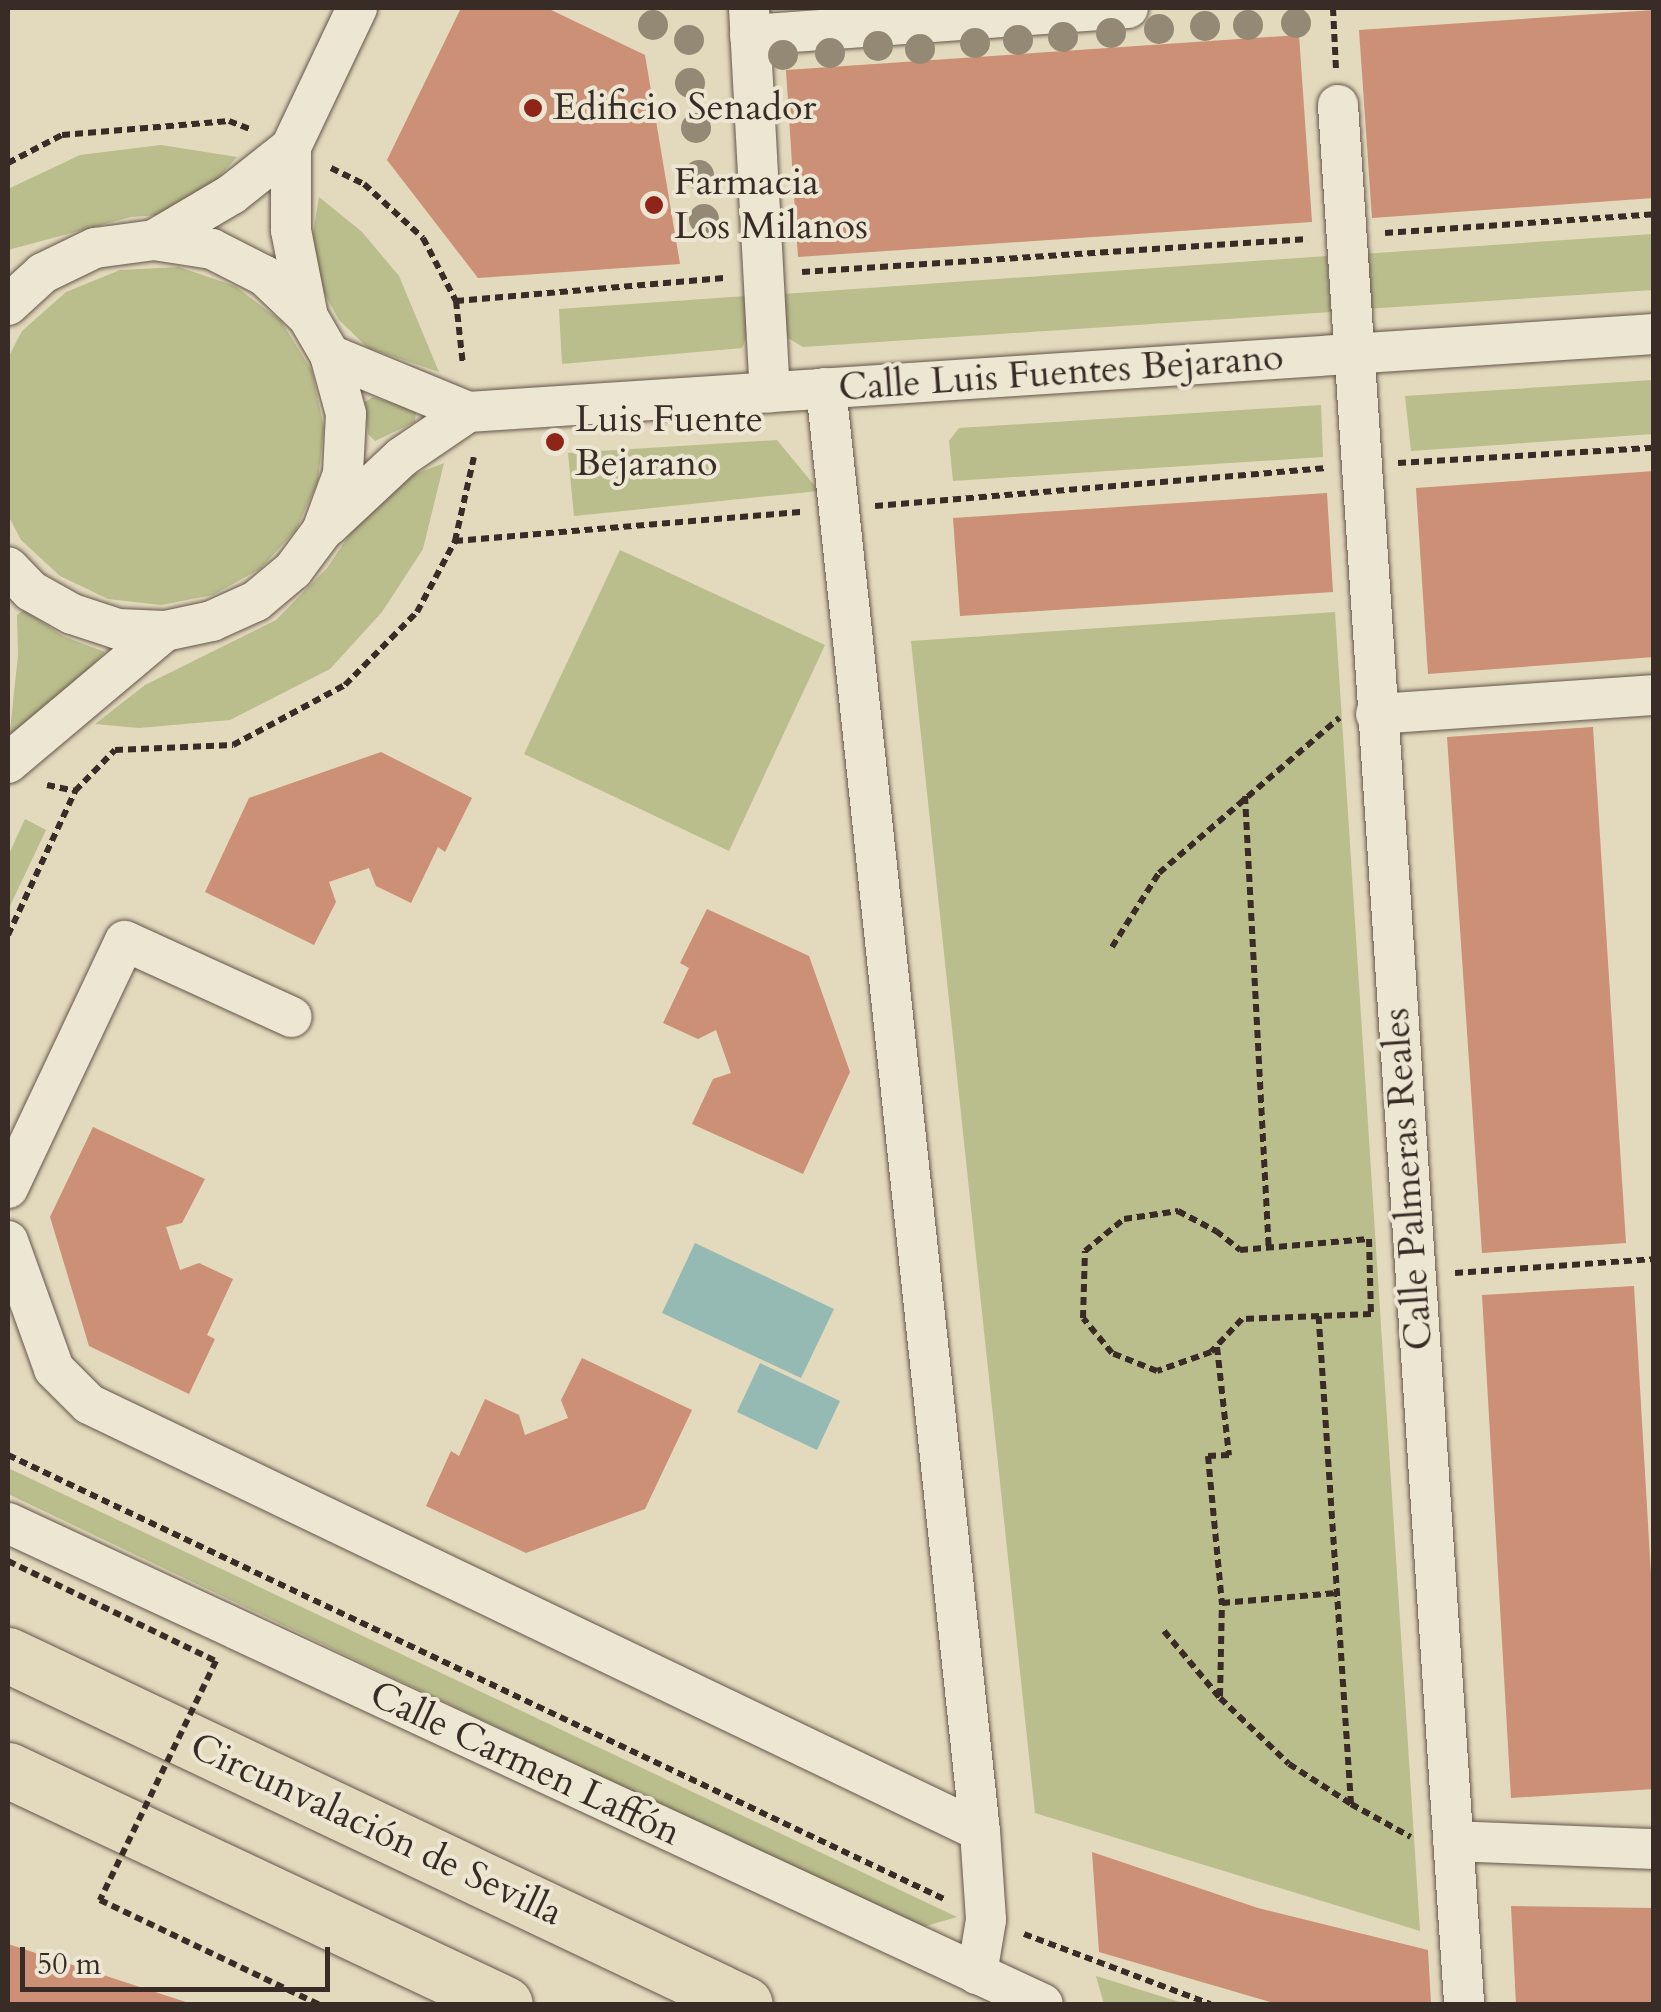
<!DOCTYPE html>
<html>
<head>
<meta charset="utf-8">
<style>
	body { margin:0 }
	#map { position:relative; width:1661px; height:2012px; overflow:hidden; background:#e3d9bc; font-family:Cardo,serif }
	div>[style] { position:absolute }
	.green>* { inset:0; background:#babd8c }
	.water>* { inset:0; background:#95bab3 }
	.building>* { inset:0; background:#cb9076 }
	.path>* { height:6px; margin-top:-3px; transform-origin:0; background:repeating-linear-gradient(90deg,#392b25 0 8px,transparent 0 13px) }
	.roads { filter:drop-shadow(0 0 2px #64564b) drop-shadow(0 0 2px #64564b) }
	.minor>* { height:40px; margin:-20px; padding:0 20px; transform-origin:20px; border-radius:20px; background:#ede6d3 }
	.highway>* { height:55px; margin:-27.5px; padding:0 27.5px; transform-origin:27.5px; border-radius:27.5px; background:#e3d9bc }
	.path-bridge>* { height:6px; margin-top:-3px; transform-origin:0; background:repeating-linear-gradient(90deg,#392b25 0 8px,transparent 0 13px) }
	.trees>* { width:30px; height:30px; margin:-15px; border-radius:50%; background:#948974 }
	.dots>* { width:28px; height:28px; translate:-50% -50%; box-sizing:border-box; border:5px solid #ede6d3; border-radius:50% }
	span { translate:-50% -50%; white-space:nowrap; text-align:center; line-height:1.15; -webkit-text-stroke:8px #ede6d3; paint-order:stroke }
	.poi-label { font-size:38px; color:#392b25 }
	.left { translate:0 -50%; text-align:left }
	.street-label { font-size:38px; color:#392b25 }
	.frame { position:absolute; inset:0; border:10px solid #392b25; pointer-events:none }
	.scale { position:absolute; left:20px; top:1947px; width:310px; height:45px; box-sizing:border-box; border:5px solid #392b25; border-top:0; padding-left:12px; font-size:30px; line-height:35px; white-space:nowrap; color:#392b25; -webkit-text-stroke:8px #ede6d3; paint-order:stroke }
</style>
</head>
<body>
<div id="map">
	<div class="green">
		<div style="clip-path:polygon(161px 145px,237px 157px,214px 183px,159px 215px,131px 217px,8px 250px,8px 189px,80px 155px)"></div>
		<div style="clip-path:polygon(319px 197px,362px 232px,399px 276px,439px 372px,368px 348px,339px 320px,322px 289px,312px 239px)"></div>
		<div style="clip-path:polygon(1653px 234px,1653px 290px,1365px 309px,1362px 254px)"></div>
		<div style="clip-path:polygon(1327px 256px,1331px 312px,803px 347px,788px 338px,786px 330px,783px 294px)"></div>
		<div style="clip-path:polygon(179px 267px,235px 286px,281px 321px,312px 371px,324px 428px,318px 481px,296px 530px,260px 569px,213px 595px,161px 605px,108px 599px,60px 576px,21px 540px,8px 515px,8px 358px,22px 331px,66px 292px,120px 270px)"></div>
		<div style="clip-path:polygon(746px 296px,747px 335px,742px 348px,562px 364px,559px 309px)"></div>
		<div style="clip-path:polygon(1653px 380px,1653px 434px,1411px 451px,1405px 396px)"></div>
		<div style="clip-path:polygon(373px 397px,416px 411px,415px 422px,375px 441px,368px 434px,365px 402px)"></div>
		<div style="clip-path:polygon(1321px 405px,1323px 457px,953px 481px,949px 441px,959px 428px)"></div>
		<div style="clip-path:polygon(777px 440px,819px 491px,574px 516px,568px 453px)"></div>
		<div style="clip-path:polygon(444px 463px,423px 549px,382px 612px,330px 669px,230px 720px,139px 728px,95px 724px,145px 685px,276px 620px,327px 568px,372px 501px,405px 478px)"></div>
		<div style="clip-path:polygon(620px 550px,825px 645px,729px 851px,524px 754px)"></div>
		<div style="clip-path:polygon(24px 610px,63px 636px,105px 652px,8px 749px,18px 655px,17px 615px)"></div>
		<div style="clip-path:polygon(1335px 612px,1420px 1931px,1035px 1813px,911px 641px)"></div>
		<div style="clip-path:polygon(25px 819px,46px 830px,8px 910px,8px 856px)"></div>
		<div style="clip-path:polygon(8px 1468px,957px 1917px,919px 1928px,8px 1494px)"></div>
		<div style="clip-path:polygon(1096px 1976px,1186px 2004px,1104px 2004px)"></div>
	</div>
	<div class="water">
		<div style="clip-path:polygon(695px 1243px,834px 1309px,801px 1378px,662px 1313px)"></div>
		<div style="clip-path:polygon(760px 1363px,840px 1401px,817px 1450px,737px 1412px)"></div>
	</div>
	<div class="building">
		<div style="clip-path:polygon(461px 8px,547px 8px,645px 55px,680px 264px,478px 278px,387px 160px)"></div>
		<div style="clip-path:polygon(1654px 10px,1654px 198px,1372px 218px,1359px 30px)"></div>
		<div style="clip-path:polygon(1299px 35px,1312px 222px,798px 257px,786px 70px)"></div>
		<div style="clip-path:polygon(1654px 471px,1654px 657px,1428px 674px,1416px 488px)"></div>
		<div style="clip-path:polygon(1327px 493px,1333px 592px,960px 616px,953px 518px)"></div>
		<div style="clip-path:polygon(1593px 727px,1626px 1243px,1482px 1253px,1447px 737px)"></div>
		<div style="clip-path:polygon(381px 752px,472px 798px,445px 852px,438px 847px,411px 903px,376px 886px,369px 868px,329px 882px,336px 902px,314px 945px,205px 892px,249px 798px)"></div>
		<div style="clip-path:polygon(707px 909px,809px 956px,850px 1072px,803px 1174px,692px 1124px,713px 1079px,731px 1073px,716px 1030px,698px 1039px,663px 1023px,689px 968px,680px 963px)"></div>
		<div style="clip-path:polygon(93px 1127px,205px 1179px,182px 1223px,166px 1227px,180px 1270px,199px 1263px,233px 1279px,207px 1335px,215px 1339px,189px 1394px,89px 1346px,50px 1217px)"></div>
		<div style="clip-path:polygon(1634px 1286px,1654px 1625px,1654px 1789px,1511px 1798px,1482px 1295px)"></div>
		<div style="clip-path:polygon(582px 1358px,692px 1410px,645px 1509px,526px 1553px,426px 1506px,451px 1451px,459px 1456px,485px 1399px,519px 1415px,525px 1435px,568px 1418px,561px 1400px)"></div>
		<div style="clip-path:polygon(1092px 1852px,1258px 1908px,1428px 1950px,1431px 2004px,1277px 2004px,1099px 1952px)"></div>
		<div style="clip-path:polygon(1511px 1906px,1654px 1908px,1654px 2004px,1516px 2004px)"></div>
		<div style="clip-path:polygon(8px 1944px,192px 2004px,8px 2003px)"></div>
	</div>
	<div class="path">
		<div style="left:1333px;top:8px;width:61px;rotate:87.2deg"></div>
		<div style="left:8px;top:163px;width:61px;rotate:-27.4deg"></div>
		<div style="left:62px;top:135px;width:168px;rotate:-4.8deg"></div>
		<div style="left:229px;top:121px;width:25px;rotate:21deg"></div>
		<div style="left:331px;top:168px;width:37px;rotate:26deg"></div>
		<div style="left:364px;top:184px;width:80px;rotate:42.5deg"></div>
		<div style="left:423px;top:238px;width:71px;rotate:62.4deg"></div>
		<div style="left:456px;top:301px;width:64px;rotate:83.8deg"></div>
		<div style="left:1385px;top:233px;width:270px;rotate:-4deg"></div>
		<div style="left:802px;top:272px;width:507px;rotate:-3.73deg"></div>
		<div style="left:456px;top:301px;width:269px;rotate:-4.9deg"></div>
		<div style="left:1398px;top:463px;width:256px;rotate:-3.4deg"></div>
		<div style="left:875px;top:506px;width:453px;rotate:-4.8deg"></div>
		<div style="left:455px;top:541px;width:349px;rotate:-4.8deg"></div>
		<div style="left:47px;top:785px;width:29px;rotate:12deg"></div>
		<div style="left:1245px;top:796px;width:453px;rotate:87deg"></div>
		<div style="left:8px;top:935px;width:159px;rotate:-65deg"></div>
		<div style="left:75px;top:791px;width:57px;rotate:-45.7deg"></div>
		<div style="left:115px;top:750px;width:118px;rotate:-2.4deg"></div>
		<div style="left:233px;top:745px;width:127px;rotate:-28.2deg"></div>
		<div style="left:345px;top:685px;width:103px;rotate:-45.4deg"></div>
		<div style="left:417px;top:612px;width:81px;rotate:-61.8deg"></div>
		<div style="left:455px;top:541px;width:86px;rotate:-77.3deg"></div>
		<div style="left:1112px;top:947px;width:88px;rotate:-57.6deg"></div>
		<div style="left:1159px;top:873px;width:238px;rotate:-40.7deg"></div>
		<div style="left:1178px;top:1211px;width:43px;rotate:27.8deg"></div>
		<div style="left:1216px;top:1231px;width:31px;rotate:38deg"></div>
		<div style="left:1240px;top:1250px;width:129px;rotate:-4.9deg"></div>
		<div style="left:1369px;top:1239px;width:75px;rotate:88.5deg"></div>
		<div style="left:1371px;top:1314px;width:129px;rotate:177.8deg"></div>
		<div style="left:1242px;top:1319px;width:45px;rotate:133.2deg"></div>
		<div style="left:1211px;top:1352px;width:57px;rotate:160.6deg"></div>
		<div style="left:1157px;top:1371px;width:48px;rotate:-158.2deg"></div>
		<div style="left:1112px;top:1353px;width:45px;rotate:-129.6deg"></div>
		<div style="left:1083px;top:1318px;width:67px;rotate:-88.3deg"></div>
		<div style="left:1085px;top:1251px;width:50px;rotate:-39.4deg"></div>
		<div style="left:1124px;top:1219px;width:55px;rotate:-8.4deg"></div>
		<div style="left:1455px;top:1273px;width:199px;rotate:-4deg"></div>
		<div style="left:1217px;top:1347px;width:109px;rotate:83.7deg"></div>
		<div style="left:1229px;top:1455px;width:21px;rotate:177deg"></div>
		<div style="left:1208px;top:1456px;width:148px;rotate:84.6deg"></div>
		<div style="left:8px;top:1455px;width:1036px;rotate:25.38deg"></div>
		<div style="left:1164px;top:1631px;width:87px;rotate:50.1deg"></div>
		<div style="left:1220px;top:1698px;width:95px;rotate:43.7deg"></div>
		<div style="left:1289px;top:1764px;width:74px;rotate:32.8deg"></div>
		<div style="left:1351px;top:1804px;width:489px;rotate:-93.8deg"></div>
		<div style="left:1220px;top:1696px;width:93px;rotate:-88.8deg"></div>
		<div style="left:1222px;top:1603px;width:115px;rotate:-5deg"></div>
		<div style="left:1351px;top:1804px;width:68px;rotate:28.8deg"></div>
		<div style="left:1024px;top:1934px;width:199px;rotate:20.6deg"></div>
	</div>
	<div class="roads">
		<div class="minor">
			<div style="left:749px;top:8px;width:385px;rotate:86.9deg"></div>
			<div style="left:750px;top:35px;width:379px;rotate:-4.1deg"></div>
			<div style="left:1338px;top:105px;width:1903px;rotate:86.2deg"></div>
			<div style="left:154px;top:240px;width:91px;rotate:-30.5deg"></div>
			<div style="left:232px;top:194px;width:75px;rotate:-38.5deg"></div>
			<div style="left:8px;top:305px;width:47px;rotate:-42.4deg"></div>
			<div style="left:43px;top:273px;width:58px;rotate:-25.7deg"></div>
			<div style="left:95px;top:248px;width:60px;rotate:-7.7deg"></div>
			<div style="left:154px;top:240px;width:59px;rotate:8.8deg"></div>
			<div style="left:212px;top:249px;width:59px;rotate:27deg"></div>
			<div style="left:265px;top:276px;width:59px;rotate:43.6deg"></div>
			<div style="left:308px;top:317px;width:44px;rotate:59.9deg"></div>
			<div style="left:330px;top:355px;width:61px;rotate:74.8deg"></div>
			<div style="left:346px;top:414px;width:60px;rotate:92.9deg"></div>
			<div style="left:343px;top:474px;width:61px;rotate:110.2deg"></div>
			<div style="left:322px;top:531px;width:49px;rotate:126.6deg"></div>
			<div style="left:293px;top:570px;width:48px;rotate:140deg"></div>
			<div style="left:256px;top:601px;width:48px;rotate:155.6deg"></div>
			<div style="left:212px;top:621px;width:48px;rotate:168deg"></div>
			<div style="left:165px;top:631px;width:47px;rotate:-177.6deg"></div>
			<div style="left:118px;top:629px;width:48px;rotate:-161.9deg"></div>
			<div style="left:72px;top:614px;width:47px;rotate:-150.7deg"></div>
			<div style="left:31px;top:591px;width:33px;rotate:-134deg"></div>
			<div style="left:308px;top:317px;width:89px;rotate:-101.1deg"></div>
			<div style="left:291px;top:230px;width:83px;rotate:-90deg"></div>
			<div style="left:291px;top:147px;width:154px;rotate:-64.6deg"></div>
			<div style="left:330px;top:355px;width:149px;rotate:22.4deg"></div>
			<div style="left:468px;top:412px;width:1189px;rotate:-3.76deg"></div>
			<div style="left:826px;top:388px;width:1451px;rotate:83.91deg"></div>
			<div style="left:980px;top:1831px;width:89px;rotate:86.1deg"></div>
			<div style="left:986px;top:1920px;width:55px;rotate:99.5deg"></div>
			<div style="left:328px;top:526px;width:101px;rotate:-43deg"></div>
			<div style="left:402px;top:457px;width:80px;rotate:-34.3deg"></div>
			<div style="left:1376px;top:714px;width:279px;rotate:-3.9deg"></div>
			<div style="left:8px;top:763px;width:205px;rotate:-40.1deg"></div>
			<div style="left:8px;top:1188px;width:273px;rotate:-64.7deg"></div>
			<div style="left:125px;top:941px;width:183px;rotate:24.5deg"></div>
			<div style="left:8px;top:1241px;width:136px;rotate:70.2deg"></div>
			<div style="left:54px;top:1369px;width:49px;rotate:45deg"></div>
			<div style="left:89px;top:1404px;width:988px;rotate:25.61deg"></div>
			<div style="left:8px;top:1523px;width:1141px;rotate:24.93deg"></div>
			<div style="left:1453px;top:1841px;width:201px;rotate:2.3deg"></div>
		</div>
		<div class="highway">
			<div style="left:8px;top:1655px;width:815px;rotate:25.34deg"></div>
			<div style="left:8px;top:1770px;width:549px;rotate:25.21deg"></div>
		</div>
	</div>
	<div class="path-bridge">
		<div style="left:8px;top:1561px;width:231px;rotate:25.7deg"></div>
		<div style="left:216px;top:1661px;width:266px;rotate:115.9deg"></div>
		<div style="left:100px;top:1900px;width:242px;rotate:25.5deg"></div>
	</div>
	<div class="trees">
		<div style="left:1296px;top:23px"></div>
		<div style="left:653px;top:25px"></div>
		<div style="left:1248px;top:25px"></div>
		<div style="left:1205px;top:26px"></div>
		<div style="left:1159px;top:29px"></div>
		<div style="left:1111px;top:33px"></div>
		<div style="left:1063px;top:37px"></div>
		<div style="left:689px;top:40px"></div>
		<div style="left:1018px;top:40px"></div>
		<div style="left:975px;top:43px"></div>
		<div style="left:878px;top:46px"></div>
		<div style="left:920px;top:49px"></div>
		<div style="left:830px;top:53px"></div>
		<div style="left:783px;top:55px"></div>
		<div style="left:690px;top:83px"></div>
		<div style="left:696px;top:128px"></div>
		<div style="left:699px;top:175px"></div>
		<div style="left:704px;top:219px"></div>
	</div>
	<div class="dots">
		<div style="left:533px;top:108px;background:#8f2418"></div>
		<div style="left:654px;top:205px;background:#8f2418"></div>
		<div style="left:555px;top:442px;background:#8f2418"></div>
	</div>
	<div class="poi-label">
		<span class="left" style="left:553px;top:108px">Edificio Senador</span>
		<span class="left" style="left:674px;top:205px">Farmacia<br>Los Milanos</span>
		<span class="left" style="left:575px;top:442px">Luis Fuente<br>Bejarano</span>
	</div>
	<div class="street-label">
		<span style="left:1061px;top:373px;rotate:-4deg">Calle Luis Fuentes Bejarano</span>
		<span style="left:1408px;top:1179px;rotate:-94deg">Calle Palmeras Reales</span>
		<span style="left:525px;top:1764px;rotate:25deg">Calle Carmen Laffón</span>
		<span style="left:376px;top:1830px;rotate:25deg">Circunvalación de Sevilla</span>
	</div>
	<div class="frame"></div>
	<div class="scale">50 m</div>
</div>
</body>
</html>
